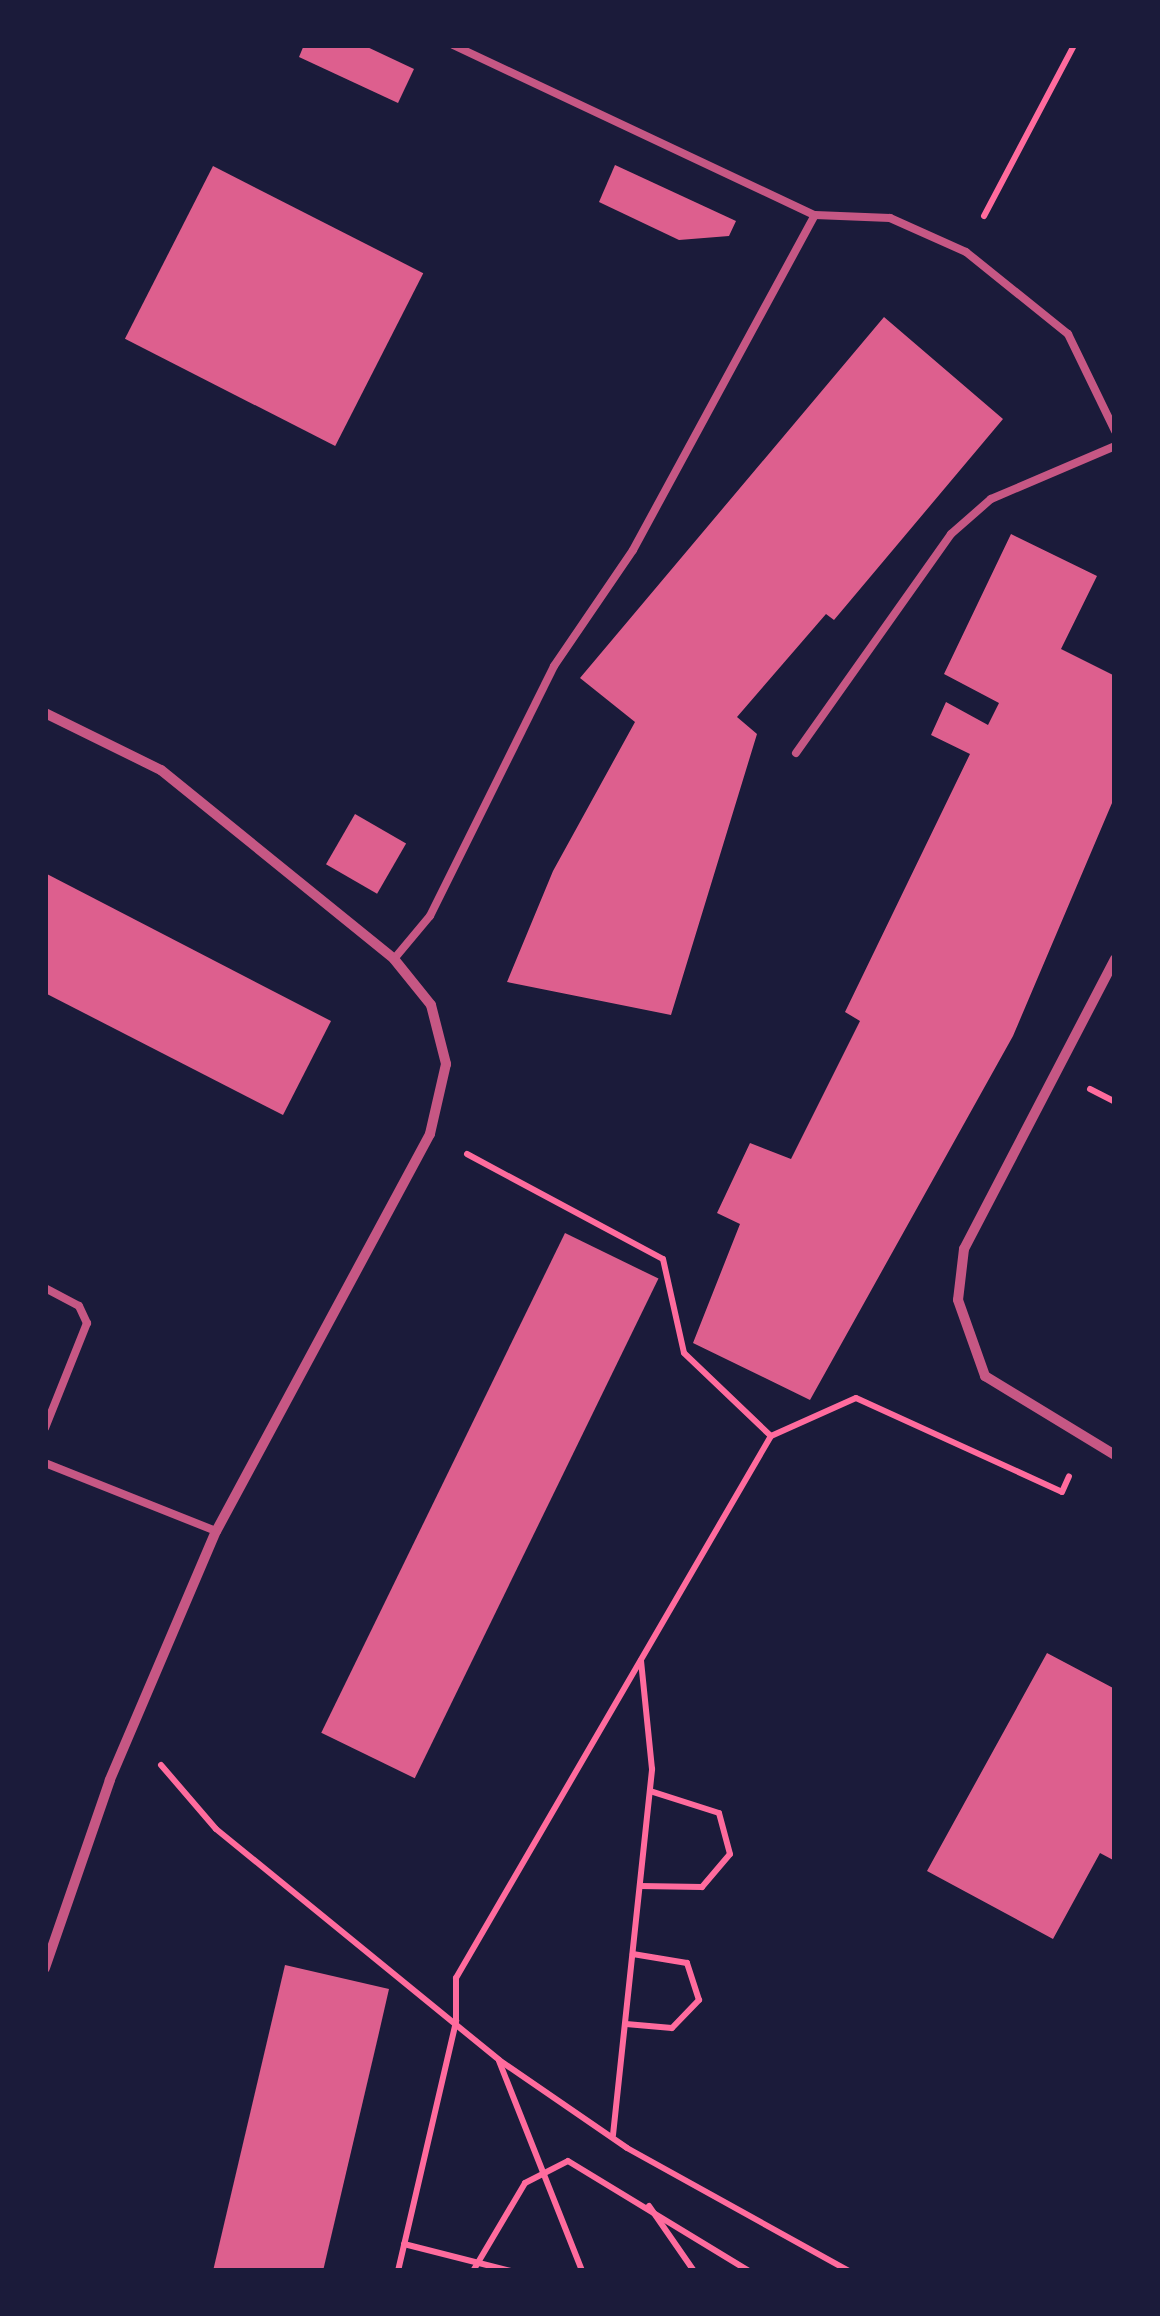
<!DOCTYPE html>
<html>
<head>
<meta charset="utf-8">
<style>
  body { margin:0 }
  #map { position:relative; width:1160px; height:2316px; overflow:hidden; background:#1b1b3a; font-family:"Public Sans",sans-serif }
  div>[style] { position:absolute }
  .building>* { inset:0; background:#dd5f8e; transform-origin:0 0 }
  .path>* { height:6px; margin:-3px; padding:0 3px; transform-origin:3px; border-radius:3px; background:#ff6b9d }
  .service>* { height:8px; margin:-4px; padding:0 4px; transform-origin:4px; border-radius:4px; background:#c65784 }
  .minor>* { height:10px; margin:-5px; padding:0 5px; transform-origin:5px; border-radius:5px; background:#c65784 }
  span { translate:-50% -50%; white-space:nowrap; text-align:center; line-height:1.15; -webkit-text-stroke:10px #1b1b3a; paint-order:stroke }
  .frame { position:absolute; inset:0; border:48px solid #1b1b3a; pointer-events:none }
</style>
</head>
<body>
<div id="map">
  <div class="building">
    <div style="clip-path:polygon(304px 45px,363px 45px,414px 69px,398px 103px,299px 57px)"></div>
    <div style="clip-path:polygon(615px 165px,736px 221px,729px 236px,679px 240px,599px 202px)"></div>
    <div style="left:213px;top:166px;width:236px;height:194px;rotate:27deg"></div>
    <div style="clip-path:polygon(884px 317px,1003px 419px,834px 620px,826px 614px,737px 717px,757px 734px,671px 1015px,507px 982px,553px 871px,635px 722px,580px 678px)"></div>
    <div style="clip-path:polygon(1011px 534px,1097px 576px,1061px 649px,1115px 676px,1115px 796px,1013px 1036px,810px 1400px,693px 1343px,740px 1224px,717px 1213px,750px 1143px,791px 1159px,860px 1021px,845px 1012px,970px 754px,931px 735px,946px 702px,988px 725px,999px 703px,944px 674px)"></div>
    <div style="left:355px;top:814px;width:59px;height:58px;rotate:30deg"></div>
    <div style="clip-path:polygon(45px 873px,331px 1021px,283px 1115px,45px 993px)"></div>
    <div style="left:565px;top:1233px;width:104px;height:556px;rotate:26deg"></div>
    <div style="clip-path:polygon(1047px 1653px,1115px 1689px,1115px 1861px,1100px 1853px,1053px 1939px,927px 1871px)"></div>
    <div style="clip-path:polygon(285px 1965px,389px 1989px,378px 2037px,323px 2271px,213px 2271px)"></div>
  </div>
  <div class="path">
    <div style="left:984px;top:216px;width:193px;rotate:-62.2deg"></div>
    <div style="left:1090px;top:1089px;width:28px;rotate:27deg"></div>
    <div style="left:467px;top:1154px;width:222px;rotate:28.2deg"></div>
    <div style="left:663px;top:1259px;width:96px;rotate:77.4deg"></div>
    <div style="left:684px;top:1353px;width:120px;rotate:43.7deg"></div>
    <div style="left:771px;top:1436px;width:93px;rotate:-24.1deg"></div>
    <div style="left:856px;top:1398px;width:226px;rotate:24.5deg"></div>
    <div style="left:1062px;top:1492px;width:17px;rotate:-66deg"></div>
    <div style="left:161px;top:1765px;width:84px;rotate:49.3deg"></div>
    <div style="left:216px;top:1829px;width:365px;rotate:39.2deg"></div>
    <div style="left:499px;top:2060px;width:155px;rotate:34.5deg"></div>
    <div style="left:627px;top:2148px;width:254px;rotate:29deg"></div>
    <div style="left:640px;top:1886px;width:62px;rotate:0.9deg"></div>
    <div style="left:702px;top:1887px;width:43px;rotate:-49.7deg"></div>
    <div style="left:730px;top:1854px;width:42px;rotate:-105deg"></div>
    <div style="left:719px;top:1813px;width:72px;rotate:-162.3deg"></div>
    <div style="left:626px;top:2024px;width:46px;rotate:5deg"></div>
    <div style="left:672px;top:2028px;width:39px;rotate:-46deg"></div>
    <div style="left:699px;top:2000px;width:39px;rotate:-108deg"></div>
    <div style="left:687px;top:1963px;width:55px;rotate:-170.5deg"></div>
    <div style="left:499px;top:2061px;width:226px;rotate:68.4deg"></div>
    <div style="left:613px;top:2135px;width:368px;rotate:-83.9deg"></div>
    <div style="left:652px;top:1769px;width:109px;rotate:-95.8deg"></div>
    <div style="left:649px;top:2206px;width:79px;rotate:55.3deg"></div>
    <div style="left:404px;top:2244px;width:110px;rotate:14.2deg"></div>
    <div style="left:398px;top:2271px;width:257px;rotate:-76.9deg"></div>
    <div style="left:456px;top:2021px;width:43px;rotate:-90deg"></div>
    <div style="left:456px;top:1978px;width:627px;rotate:-59.84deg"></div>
    <div style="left:473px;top:2271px;width:102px;rotate:-59.4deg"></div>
    <div style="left:525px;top:2183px;width:48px;rotate:-27.1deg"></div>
    <div style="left:568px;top:2161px;width:212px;rotate:31.3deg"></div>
  </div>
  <div class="service">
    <div style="left:453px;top:45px;width:400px;rotate:25.2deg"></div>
    <div style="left:815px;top:215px;width:75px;rotate:2.3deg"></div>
    <div style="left:890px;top:218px;width:83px;rotate:24.1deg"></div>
    <div style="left:966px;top:252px;width:131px;rotate:38.8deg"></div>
    <div style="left:1068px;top:334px;width:108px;rotate:64.1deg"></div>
    <div style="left:796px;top:753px;width:268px;rotate:-54.7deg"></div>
    <div style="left:951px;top:534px;width:53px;rotate:-41.2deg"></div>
    <div style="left:991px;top:499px;width:135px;rotate:-23.1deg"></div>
    <div style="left:394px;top:959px;width:56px;rotate:-50.1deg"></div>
    <div style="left:430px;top:916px;width:279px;rotate:-63.6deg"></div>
    <div style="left:554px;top:666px;width:140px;rotate:-55.7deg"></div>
    <div style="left:633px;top:550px;width:381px;rotate:-61.5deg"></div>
    <div style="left:45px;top:1288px;width:38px;rotate:28deg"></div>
    <div style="left:79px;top:1306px;width:19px;rotate:65deg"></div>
    <div style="left:87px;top:1323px;width:113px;rotate:111.8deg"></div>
    <div style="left:45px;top:1463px;width:184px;rotate:21.7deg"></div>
  </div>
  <div class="minor">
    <div style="left:45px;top:713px;width:129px;rotate:26.2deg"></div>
    <div style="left:161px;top:770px;width:300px;rotate:39deg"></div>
    <div style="left:394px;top:959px;width:59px;rotate:51.2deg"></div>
    <div style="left:431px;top:1005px;width:61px;rotate:75.7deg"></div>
    <div style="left:446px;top:1064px;width:72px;rotate:102.9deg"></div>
    <div style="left:430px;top:1134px;width:451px;rotate:118.3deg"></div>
    <div style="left:216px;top:1531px;width:271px;rotate:113.1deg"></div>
    <div style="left:110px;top:1780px;width:199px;rotate:109.1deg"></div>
    <div style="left:1115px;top:959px;width:327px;rotate:117.5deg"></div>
    <div style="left:964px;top:1249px;width:51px;rotate:96.7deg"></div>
    <div style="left:958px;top:1300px;width:81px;rotate:70.4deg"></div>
    <div style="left:985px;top:1376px;width:152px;rotate:31.3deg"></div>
  </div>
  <div class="frame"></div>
</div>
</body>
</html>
